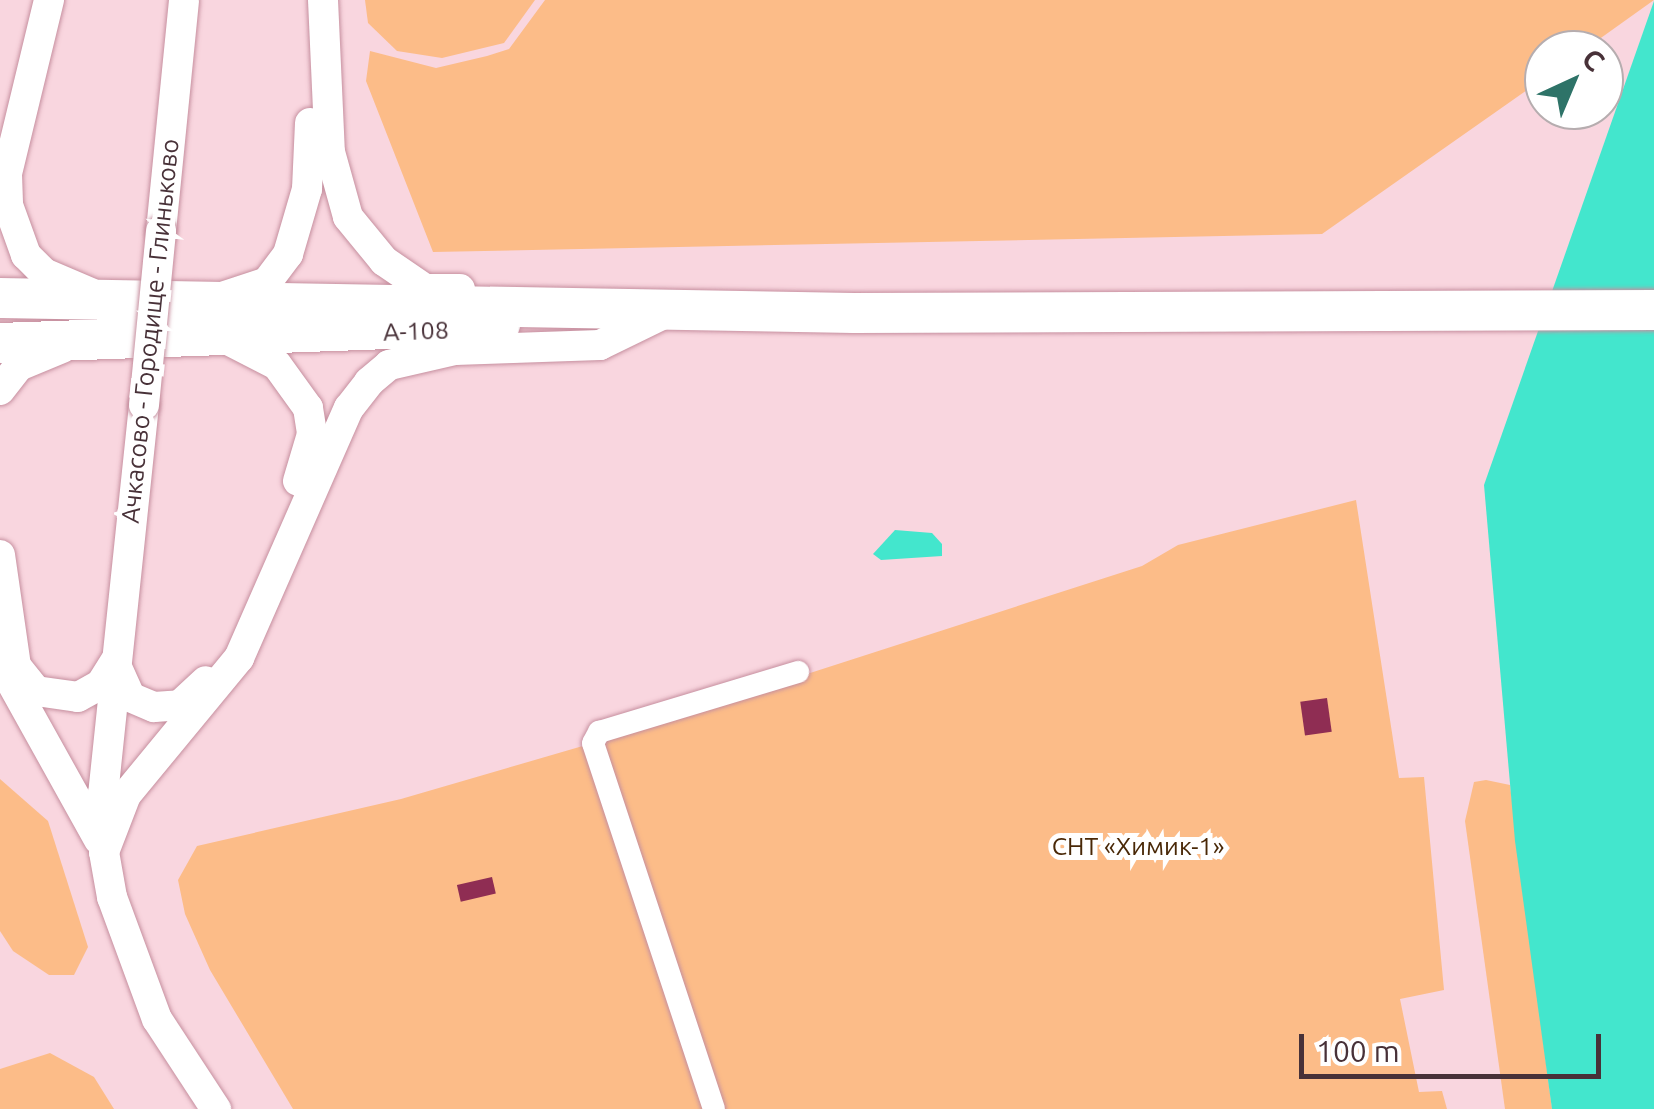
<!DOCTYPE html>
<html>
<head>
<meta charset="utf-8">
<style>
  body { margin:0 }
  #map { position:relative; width:1654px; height:1109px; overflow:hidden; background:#f9d6df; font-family:Ubuntu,sans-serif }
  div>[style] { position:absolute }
  .green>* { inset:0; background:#fcbc88 }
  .water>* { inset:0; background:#43e6cd }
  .building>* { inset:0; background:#8f2d53; transform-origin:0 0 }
  .roads { filter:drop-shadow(0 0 2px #c68f9f) drop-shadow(0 0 2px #c68f9f) }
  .minor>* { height:22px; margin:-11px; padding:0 11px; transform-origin:11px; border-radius:11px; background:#fff }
  .tertiary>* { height:30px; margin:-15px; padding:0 15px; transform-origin:15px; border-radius:15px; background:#fff }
  .trunk>* { height:40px; margin:-20px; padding:0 20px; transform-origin:20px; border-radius:20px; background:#fff }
  .bridges { filter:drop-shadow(0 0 2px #c68f9f) drop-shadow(0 0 2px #c68f9f) }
  .tertiary-bridge>* { height:30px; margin:-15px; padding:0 15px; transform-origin:15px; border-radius:15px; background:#fff }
  span { translate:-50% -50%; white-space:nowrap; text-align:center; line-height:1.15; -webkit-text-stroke:10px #fff; paint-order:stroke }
  .street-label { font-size:25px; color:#483138 }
  .park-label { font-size:25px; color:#492807 }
  .north { position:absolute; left:1524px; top:30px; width:100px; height:100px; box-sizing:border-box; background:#fff; border:2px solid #b6adaf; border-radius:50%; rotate:44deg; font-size:28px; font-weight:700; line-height:40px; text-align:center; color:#483138 }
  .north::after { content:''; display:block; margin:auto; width:35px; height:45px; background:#2e7368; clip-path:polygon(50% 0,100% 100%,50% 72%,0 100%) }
  .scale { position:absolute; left:1299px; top:1034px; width:302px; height:45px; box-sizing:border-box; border:5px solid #483138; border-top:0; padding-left:12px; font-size:30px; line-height:35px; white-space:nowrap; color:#483138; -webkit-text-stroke:8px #fff; paint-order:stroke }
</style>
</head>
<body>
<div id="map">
  <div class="green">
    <div style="clip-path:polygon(365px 0,535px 0,504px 43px,442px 58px,397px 51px,368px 23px)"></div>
    <div style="clip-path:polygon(545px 0,1654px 0,1584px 50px,1544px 50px,1544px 78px,1322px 234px,433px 252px,366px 81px,370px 51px,436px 68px,487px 56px,509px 49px)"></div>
    <div style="clip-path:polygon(1356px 500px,1399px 778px,1424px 777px,1444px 990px,1400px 999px,1419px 1092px,1442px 1091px,1447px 1109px,293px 1109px,210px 970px,185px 914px,178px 880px,197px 846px,401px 799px,593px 743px,1142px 566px,1178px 545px)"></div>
    <div style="clip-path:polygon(0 779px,48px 821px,88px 947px,74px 975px,49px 975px,13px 951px,0 931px)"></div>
    <div style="clip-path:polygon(1486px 780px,1510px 785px,1552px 1109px,1505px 1109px,1465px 821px,1474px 782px)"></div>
    <div style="clip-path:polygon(50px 1053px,94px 1077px,114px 1109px,0 1109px,0 1069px)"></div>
  </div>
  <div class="water">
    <div style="clip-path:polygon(1654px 1px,1654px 1109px,1552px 1109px,1515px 841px,1484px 485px)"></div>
    <div style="clip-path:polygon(895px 530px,932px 533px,942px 544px,942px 556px,881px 560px,873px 554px)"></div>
  </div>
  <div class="building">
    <div style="left:1327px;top:698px;width:34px;height:27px;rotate:82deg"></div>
    <div style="left:492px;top:877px;width:17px;height:36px;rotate:77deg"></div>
  </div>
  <div class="roads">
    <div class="minor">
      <div style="left:714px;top:1109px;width:385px;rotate:-108.3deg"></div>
      <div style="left:593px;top:743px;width:13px;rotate:-61deg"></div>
      <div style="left:599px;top:732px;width:208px;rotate:-16.8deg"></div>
    </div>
    <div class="tertiary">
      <div style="left:49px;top:0;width:179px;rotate:103.6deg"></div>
      <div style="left:7px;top:174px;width:31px;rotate:88deg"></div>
      <div style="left:8px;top:205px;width:53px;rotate:70.2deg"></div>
      <div style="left:26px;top:255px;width:25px;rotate:45deg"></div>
      <div style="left:44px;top:273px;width:51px;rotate:23.1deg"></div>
      <div style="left:323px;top:0;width:152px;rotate:87.4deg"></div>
      <div style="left:330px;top:152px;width:67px;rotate:74.5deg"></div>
      <div style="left:348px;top:217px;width:57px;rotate:50.7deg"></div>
      <div style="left:384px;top:261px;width:50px;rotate:34.3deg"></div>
      <div style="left:425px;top:289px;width:35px"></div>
      <div style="left:161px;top:231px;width:232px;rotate:-84.3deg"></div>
      <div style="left:225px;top:296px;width:44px;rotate:-18.4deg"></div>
      <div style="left:267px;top:282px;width:35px;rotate:-53deg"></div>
      <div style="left:288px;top:254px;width:68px;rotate:-73.7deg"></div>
      <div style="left:307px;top:189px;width:66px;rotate:-87.4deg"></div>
      <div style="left:224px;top:338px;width:59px;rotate:27deg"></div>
      <div style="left:277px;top:365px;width:53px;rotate:54.2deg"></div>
      <div style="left:308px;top:408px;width:26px;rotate:81deg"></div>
      <div style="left:312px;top:434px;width:49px;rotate:106.6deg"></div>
      <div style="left:0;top:390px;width:31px;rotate:-52deg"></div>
      <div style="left:19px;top:366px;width:47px;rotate:-22.7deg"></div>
      <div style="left:144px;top:405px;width:390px;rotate:96deg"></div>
      <div style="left:103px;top:793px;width:59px;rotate:89deg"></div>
      <div style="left:104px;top:852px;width:46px;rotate:79.9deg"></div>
      <div style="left:112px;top:897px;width:130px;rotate:69.8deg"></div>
      <div style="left:157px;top:1019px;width:108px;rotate:56.8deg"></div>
      <div style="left:0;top:555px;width:112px;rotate:81.8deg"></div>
      <div style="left:16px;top:666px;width:32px;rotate:51deg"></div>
      <div style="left:36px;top:691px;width:42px;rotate:8.1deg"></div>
      <div style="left:78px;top:697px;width:26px;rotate:-29deg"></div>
      <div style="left:101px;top:684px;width:26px;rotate:-58deg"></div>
      <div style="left:116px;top:665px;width:35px;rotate:66deg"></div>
      <div style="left:130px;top:697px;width:26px;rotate:23deg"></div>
      <div style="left:154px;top:707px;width:26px;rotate:-4deg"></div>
      <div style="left:180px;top:705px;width:35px;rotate:-43deg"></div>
      <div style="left:5px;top:671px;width:193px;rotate:60.9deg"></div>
      <div style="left:104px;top:852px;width:61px;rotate:-68.9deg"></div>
      <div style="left:126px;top:795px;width:178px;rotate:-50.5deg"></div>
      <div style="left:239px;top:658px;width:273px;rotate:-66.3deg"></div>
      <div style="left:349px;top:408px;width:33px;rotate:-52deg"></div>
      <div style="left:369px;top:382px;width:26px;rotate:-40deg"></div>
      <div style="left:389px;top:365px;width:68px;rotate:-12.8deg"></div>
      <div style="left:455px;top:350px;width:145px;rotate:-2deg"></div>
      <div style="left:600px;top:345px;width:73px;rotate:-25.9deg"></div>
    </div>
    <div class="trunk">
      <div style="left:0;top:298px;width:854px;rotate:1.01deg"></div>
      <div style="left:854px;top:313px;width:800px;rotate:-0.21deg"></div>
      <div style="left:0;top:343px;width:500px;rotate:-2.06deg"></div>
    </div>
  </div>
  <div class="bridges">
    <div class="tertiary-bridge">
      <div style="left:144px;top:405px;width:175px;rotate:-84.4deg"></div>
    </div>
  </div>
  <div class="street-label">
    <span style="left:150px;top:331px;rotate:-84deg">Ачкасово - Городище - Глиньково</span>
    <span style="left:416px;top:331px;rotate:-2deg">А-108</span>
  </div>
  <div class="park-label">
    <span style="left:1138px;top:846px">СНТ «Химик-1»</span>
  </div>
  <div class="north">С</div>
  <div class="scale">100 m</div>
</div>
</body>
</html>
